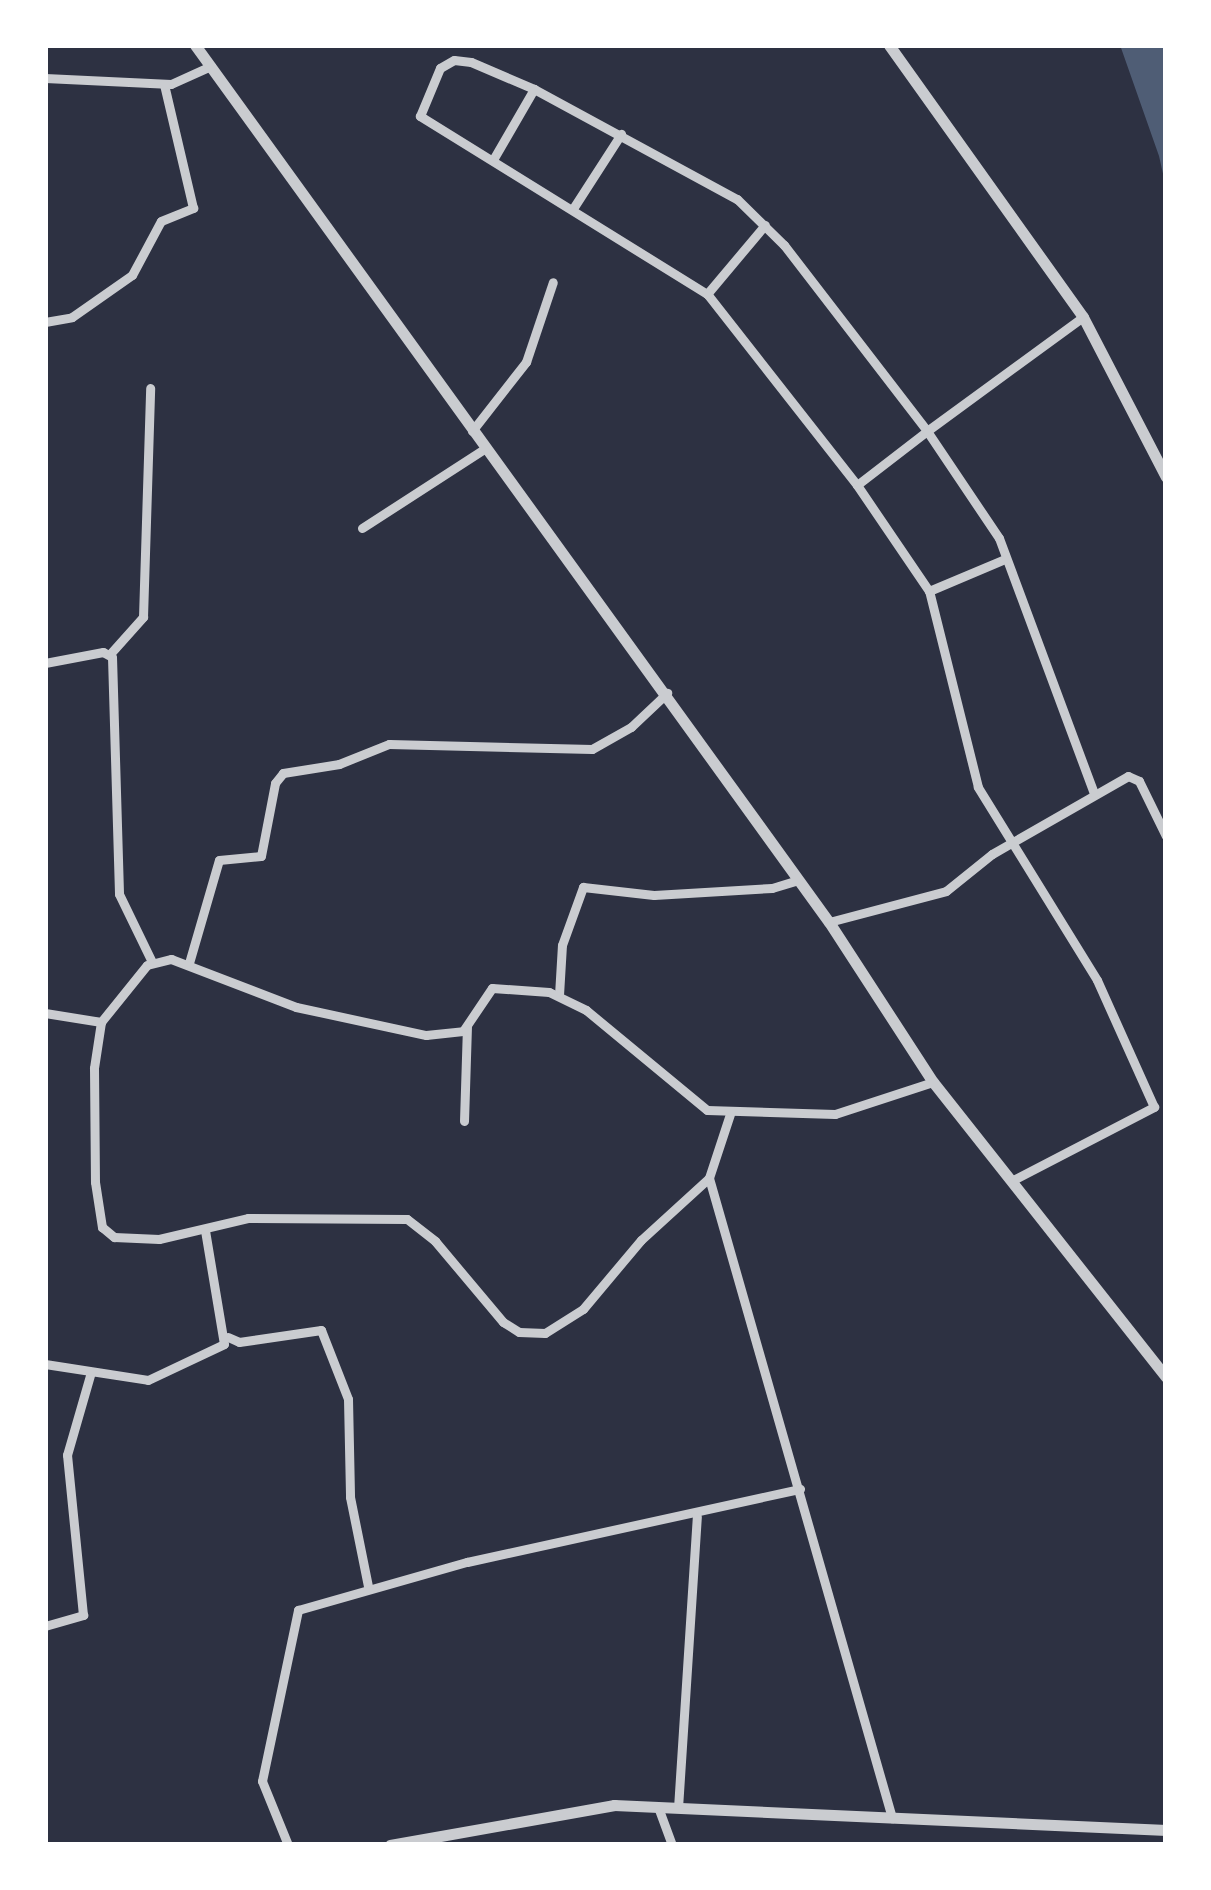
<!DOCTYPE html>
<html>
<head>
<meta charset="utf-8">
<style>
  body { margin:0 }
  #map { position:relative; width:1211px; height:1890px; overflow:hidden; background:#2d3142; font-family:"Archivo Narrow",sans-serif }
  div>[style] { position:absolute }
  .water>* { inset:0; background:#4f5d75 }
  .minor>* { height:9px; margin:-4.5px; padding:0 4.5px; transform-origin:4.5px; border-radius:4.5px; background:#caccd0 }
  .tertiary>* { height:11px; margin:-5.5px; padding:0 5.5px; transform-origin:5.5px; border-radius:5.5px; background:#caccd0 }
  span { translate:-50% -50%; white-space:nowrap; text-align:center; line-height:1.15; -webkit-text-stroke:8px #fff; paint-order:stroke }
  .frame { position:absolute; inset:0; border:48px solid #fff; pointer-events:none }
</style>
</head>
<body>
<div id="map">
  <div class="water">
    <div style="clip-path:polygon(1120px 45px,1166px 45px,1166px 187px,1159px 156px)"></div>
  </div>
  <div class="minor">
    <div style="left:45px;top:78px;width:126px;rotate:2.7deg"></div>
    <div style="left:171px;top:84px;width:44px;rotate:-24.2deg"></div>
    <div style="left:494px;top:158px;width:80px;rotate:-59.9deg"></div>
    <div style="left:574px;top:207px;width:87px;rotate:-57.2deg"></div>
    <div style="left:707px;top:294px;width:90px;rotate:-50deg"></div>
    <div style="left:45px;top:322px;width:27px;rotate:-10deg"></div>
    <div style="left:72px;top:317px;width:73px;rotate:-35deg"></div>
    <div style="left:132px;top:275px;width:61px;rotate:-61.8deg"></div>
    <div style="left:161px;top:221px;width:35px;rotate:-22deg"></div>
    <div style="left:193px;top:208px;width:127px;rotate:-103.2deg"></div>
    <div style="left:472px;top:431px;width:88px;rotate:-52deg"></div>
    <div style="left:526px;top:362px;width:84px;rotate:-71.4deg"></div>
    <div style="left:857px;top:485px;width:243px;rotate:-128.1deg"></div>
    <div style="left:707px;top:294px;width:338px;rotate:-148.2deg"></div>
    <div style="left:420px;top:116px;width:52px;rotate:-67.4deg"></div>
    <div style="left:440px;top:68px;width:16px;rotate:-30deg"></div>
    <div style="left:454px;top:60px;width:17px;rotate:7deg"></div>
    <div style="left:471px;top:62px;width:69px;rotate:23.2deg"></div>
    <div style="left:534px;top:89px;width:231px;rotate:28.5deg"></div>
    <div style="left:737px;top:199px;width:66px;rotate:44.4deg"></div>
    <div style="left:784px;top:245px;width:235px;rotate:52.4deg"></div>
    <div style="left:927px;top:431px;width:193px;rotate:-36.2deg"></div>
    <div style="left:362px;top:528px;width:145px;rotate:-32.9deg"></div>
    <div style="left:929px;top:591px;width:82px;rotate:-22.8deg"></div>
    <div style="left:110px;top:654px;width:50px;rotate:-48.3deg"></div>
    <div style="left:143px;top:617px;width:229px;rotate:-88.2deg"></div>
    <div style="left:45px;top:663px;width:59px;rotate:-10.7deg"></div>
    <div style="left:103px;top:652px;width:10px;rotate:29deg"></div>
    <div style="left:112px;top:657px;width:237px;rotate:88.3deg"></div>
    <div style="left:119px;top:894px;width:76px;rotate:64.1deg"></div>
    <div style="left:829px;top:922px;width:121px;rotate:-14.8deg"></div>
    <div style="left:946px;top:891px;width:59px;rotate:-38.8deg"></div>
    <div style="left:992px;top:854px;width:157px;rotate:-29.8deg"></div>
    <div style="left:1128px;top:776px;width:12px;rotate:24deg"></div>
    <div style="left:1139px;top:781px;width:61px;rotate:63.9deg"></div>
    <div style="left:189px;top:963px;width:107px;rotate:-73.8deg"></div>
    <div style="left:219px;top:860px;width:42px;rotate:-5.4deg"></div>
    <div style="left:261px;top:856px;width:74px;rotate:-79.1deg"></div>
    <div style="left:275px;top:783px;width:13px;rotate:-51deg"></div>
    <div style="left:283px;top:773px;width:57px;rotate:-9.1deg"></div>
    <div style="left:339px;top:764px;width:54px;rotate:-21.8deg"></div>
    <div style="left:389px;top:744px;width:203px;rotate:1.4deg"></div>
    <div style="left:592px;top:749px;width:45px;rotate:-29.4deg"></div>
    <div style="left:631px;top:727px;width:50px;rotate:-43.4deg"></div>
    <div style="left:559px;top:995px;width:50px;rotate:-86.6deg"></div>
    <div style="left:562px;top:945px;width:62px;rotate:-70.1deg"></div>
    <div style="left:583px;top:887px;width:71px;rotate:6.4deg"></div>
    <div style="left:654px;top:895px;width:118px;rotate:-3.4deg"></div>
    <div style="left:772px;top:888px;width:27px;rotate:-17deg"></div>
    <div style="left:45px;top:1013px;width:57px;rotate:9.1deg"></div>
    <div style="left:101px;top:1022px;width:73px;rotate:-51.1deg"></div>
    <div style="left:147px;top:965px;width:25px;rotate:-14deg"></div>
    <div style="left:171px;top:959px;width:134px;rotate:21deg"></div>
    <div style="left:296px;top:1007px;width:133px;rotate:12.2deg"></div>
    <div style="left:426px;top:1035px;width:37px;rotate:-6deg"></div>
    <div style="left:463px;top:1031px;width:52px;rotate:-56deg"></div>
    <div style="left:492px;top:988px;width:57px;rotate:4deg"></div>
    <div style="left:549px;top:992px;width:41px;rotate:25.9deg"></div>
    <div style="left:586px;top:1010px;width:157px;rotate:39.6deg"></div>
    <div style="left:707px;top:1110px;width:128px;rotate:1.8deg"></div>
    <div style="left:835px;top:1114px;width:103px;rotate:-18.1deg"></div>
    <div style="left:101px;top:1022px;width:47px;rotate:98.7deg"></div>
    <div style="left:94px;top:1068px;width:114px;rotate:89.5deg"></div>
    <div style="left:95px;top:1182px;width:46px;rotate:81.2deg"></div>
    <div style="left:102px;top:1227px;width:16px;rotate:40deg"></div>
    <div style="left:114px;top:1237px;width:45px;rotate:2.5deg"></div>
    <div style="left:159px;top:1239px;width:91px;rotate:-13.3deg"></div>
    <div style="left:248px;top:1218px;width:159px;rotate:0.4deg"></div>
    <div style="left:407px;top:1219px;width:36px;rotate:38deg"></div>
    <div style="left:435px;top:1241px;width:106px;rotate:50deg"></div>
    <div style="left:503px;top:1322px;width:19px;rotate:32deg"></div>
    <div style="left:519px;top:1332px;width:26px;rotate:2deg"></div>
    <div style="left:545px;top:1333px;width:45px;rotate:-32.3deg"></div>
    <div style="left:583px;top:1309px;width:90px;rotate:-50deg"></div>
    <div style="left:641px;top:1240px;width:92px;rotate:-42.4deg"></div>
    <div style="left:731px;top:1111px;width:71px;rotate:108.2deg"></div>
    <div style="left:709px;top:1178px;width:666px;rotate:74.04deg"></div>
    <div style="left:464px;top:1121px;width:94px;rotate:-88.2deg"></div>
    <div style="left:1015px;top:1179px;width:157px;rotate:-27.4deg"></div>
    <div style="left:1154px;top:1107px;width:139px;rotate:-114.2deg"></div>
    <div style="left:1097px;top:980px;width:227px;rotate:-121.7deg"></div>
    <div style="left:978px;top:787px;width:202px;rotate:-104deg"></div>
    <div style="left:929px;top:591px;width:128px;rotate:-124.2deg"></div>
    <div style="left:857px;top:485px;width:88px;rotate:-37.6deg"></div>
    <div style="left:927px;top:431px;width:129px;rotate:56.1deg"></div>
    <div style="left:999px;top:538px;width:272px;rotate:69.6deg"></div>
    <div style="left:228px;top:1337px;width:12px;rotate:24deg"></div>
    <div style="left:239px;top:1342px;width:83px;rotate:-8.3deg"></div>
    <div style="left:321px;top:1330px;width:74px;rotate:68.6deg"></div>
    <div style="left:348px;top:1399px;width:98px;rotate:88.8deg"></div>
    <div style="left:350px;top:1497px;width:91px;rotate:78.6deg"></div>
    <div style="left:45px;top:1364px;width:104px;rotate:8.8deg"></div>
    <div style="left:148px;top:1380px;width:84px;rotate:-25.3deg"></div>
    <div style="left:224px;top:1344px;width:115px;rotate:-99.5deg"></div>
    <div style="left:45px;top:1626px;width:40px;rotate:-16deg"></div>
    <div style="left:83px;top:1615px;width:161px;rotate:-95.7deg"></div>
    <div style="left:67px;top:1455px;width:86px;rotate:-73.9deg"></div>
    <div style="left:658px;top:1807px;width:40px;rotate:69.8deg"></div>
    <div style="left:678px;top:1808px;width:292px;rotate:-86.3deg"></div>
    <div style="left:288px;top:1845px;width:69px;rotate:-112.1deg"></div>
    <div style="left:262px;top:1781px;width:175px;rotate:-78.1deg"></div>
    <div style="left:298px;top:1610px;width:176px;rotate:-15.9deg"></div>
    <div style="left:467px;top:1562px;width:341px;rotate:-12.4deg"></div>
  </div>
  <div class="tertiary">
    <div style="left:195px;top:45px;width:1082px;rotate:54.14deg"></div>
    <div style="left:829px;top:922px;width:191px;rotate:57deg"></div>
    <div style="left:933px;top:1082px;width:376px;rotate:51.7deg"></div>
    <div style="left:889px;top:45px;width:334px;rotate:54.5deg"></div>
    <div style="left:1083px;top:317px;width:180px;rotate:62.6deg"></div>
    <div style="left:390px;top:1845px;width:228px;rotate:-10.1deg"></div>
    <div style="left:614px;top:1805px;width:553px;rotate:2.59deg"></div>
  </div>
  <div class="frame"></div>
</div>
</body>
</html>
